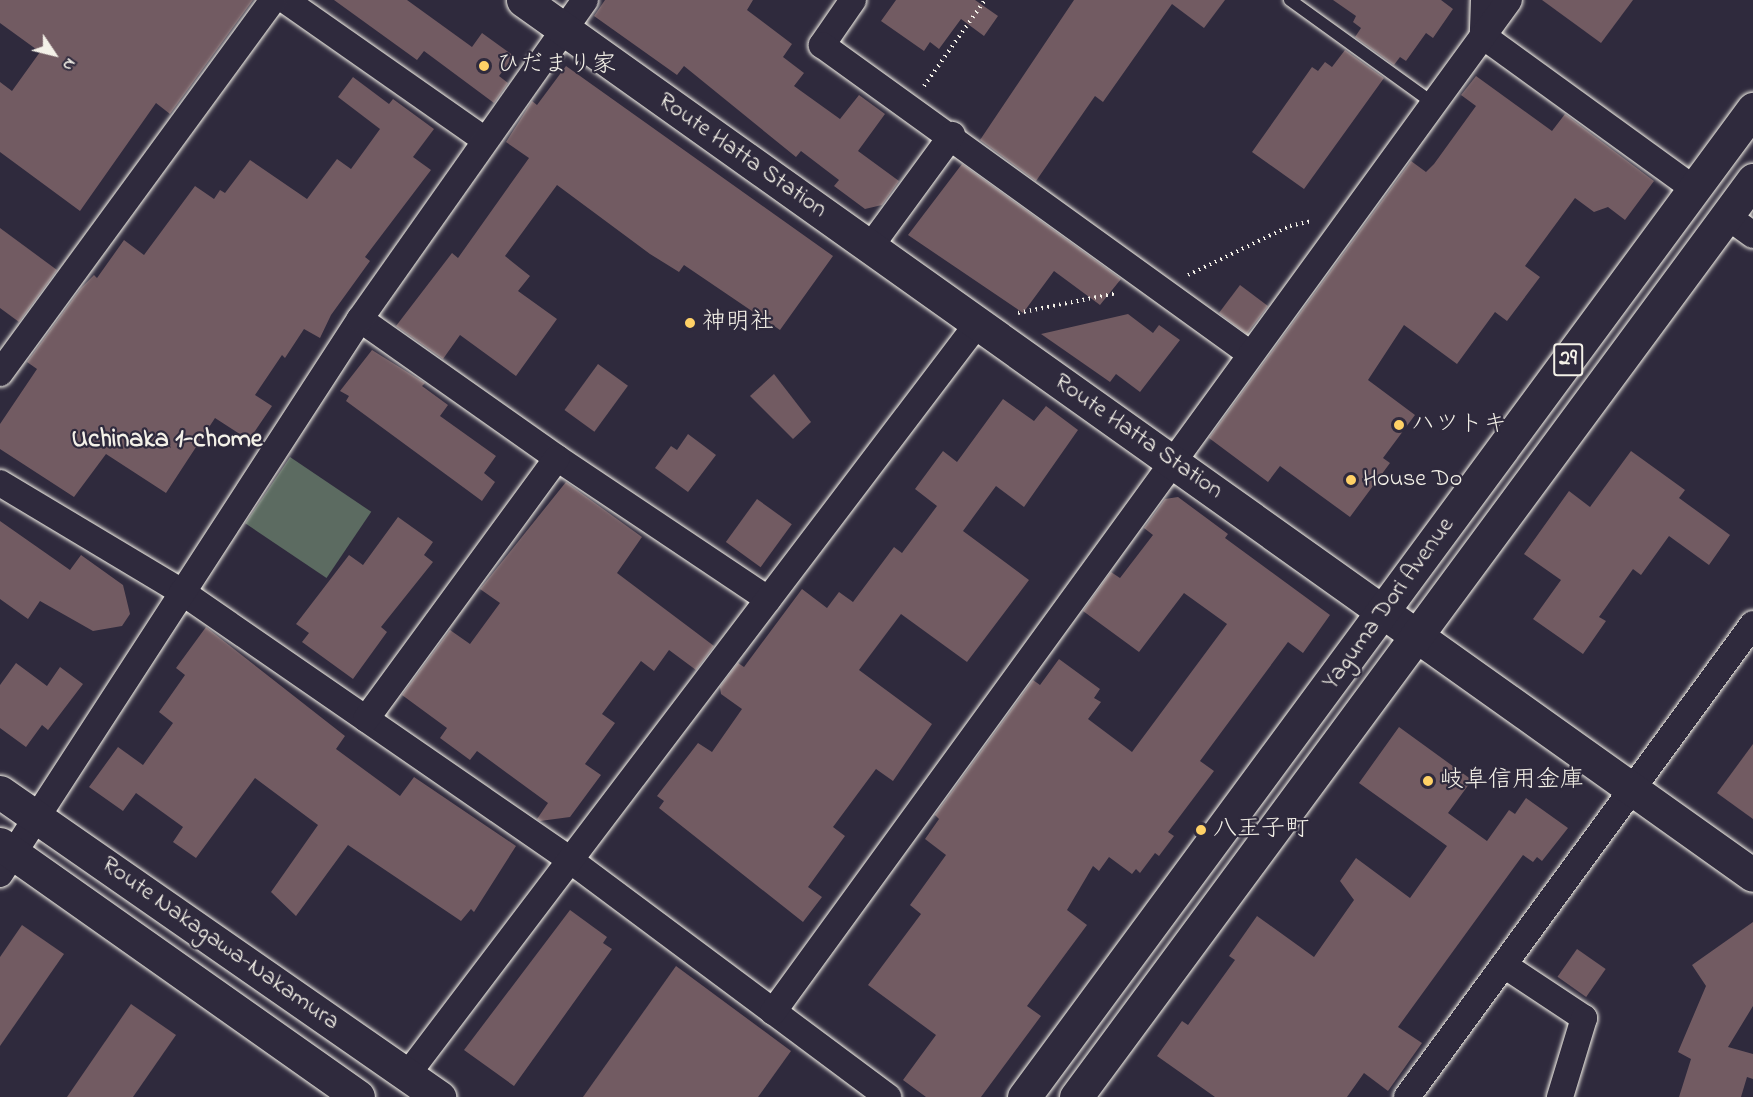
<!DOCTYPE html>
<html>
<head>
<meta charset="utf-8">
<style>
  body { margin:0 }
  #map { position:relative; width:1753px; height:1097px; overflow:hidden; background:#2f2a3d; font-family:"Indie Flower","Klee One",sans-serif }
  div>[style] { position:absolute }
  .green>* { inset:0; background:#5c6b61; transform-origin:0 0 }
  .building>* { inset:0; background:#725b62; transform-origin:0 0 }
  .path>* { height:4px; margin-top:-2px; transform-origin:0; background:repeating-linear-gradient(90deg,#f4f1e8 0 1.5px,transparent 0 6px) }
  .roads { filter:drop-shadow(0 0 2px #f4f1e8) drop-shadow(0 0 2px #f4f1e8) }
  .service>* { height:12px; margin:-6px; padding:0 6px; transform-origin:6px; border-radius:6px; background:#2f2a3d }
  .minor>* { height:26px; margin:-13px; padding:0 13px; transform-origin:13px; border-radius:13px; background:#2f2a3d }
  .secondary>* { height:33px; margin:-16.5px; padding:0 16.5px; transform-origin:16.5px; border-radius:16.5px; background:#2f2a3d }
  .primary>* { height:33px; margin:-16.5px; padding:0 16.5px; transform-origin:16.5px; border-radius:16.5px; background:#2f2a3d }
  .dots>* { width:16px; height:16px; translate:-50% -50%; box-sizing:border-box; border:3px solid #2f2a3d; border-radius:50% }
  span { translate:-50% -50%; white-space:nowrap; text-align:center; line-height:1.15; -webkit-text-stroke:4.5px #2f2a3d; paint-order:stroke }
  .shield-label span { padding:2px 4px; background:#2f2a3d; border:2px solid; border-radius:4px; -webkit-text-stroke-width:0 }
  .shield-label { font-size:22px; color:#f4f1e8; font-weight:700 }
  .poi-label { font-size:24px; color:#f4f1e8 }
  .left { translate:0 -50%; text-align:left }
  .street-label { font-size:24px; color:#f4f1e8 }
  .neighbourhood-label { font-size:26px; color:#f4f1e8; font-weight:700 }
  .north { position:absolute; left:24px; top:24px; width:60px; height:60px; -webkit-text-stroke:4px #2f2a3d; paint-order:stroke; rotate:125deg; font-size:16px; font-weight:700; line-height:24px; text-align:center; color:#f4f1e8 }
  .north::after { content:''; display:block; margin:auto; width:21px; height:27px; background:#f4f1e8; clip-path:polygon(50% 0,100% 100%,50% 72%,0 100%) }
</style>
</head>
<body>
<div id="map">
  <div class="green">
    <div style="left:290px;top:457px;width:98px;height:80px;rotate:34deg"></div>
  </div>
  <div class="building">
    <div style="clip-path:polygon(0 0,253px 0,170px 114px,156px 103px,80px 211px,0 152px,0 82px,12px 91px,40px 52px,0 23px)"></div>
    <div style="clip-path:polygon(334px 0,407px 0,472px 47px,482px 33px,514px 56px,499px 76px,508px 83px,494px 103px,424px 51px,417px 60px)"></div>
    <div style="clip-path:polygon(605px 0,753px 0,747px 10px,792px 44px,783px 57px,804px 73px,794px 86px,840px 119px,859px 95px,885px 114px,858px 151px,899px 181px,882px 205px,865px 209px,834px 186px,839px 180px,801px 151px,796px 157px,684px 66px,677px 75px,594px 16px)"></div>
    <div style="clip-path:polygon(896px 0,975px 0,998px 16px,984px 36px,961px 19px,939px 49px,930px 42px,924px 51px,881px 21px)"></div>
    <div style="clip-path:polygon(1074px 0,1225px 0,1204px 28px,1172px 4px,1103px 102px,1095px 96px,1036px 181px,980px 140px)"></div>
    <div style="clip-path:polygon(1333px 0,1441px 0,1453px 9px,1433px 38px,1426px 33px,1406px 61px,1400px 57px,1394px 65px,1355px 37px,1361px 28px,1353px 22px,1356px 16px)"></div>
    <div style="clip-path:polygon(1542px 0,1633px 0,1601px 43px)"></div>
    <div style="clip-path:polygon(1345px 50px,1384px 78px,1304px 189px,1252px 152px,1312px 67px,1318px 71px,1325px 62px,1332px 67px)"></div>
    <div style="clip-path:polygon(566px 66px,833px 256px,780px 330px,684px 265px,679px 272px,650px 254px,557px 185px,505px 256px,530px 276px,518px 291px,557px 319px,516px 376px,460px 335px,443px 359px,396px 326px,452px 253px,458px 258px,529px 158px,506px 142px,532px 101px,537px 105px)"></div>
    <div style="clip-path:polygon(1476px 76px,1552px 131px,1565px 114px,1654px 181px,1625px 220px,1608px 207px,1594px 212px,1575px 198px,1525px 266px,1540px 277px,1507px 321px,1495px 312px,1457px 364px,1404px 325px,1368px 380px,1415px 415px,1383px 458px,1390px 463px,1350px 517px,1280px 466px,1268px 482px,1209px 438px,1411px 161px,1426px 172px,1434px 164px,1476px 106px,1461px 95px)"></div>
    <div style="clip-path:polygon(353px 77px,389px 104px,393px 99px,434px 129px,413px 157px,431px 170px,365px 257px,370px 261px,331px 315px,320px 338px,304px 329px,285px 358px,282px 355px,255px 395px,272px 406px,249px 440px,215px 418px,166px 493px,106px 454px,74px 497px,0 449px,0 424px,37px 369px,27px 362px,81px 288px,94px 275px,97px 278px,124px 240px,144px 255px,195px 186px,214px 199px,220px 190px,225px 193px,250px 160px,307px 199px,337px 159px,351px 169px,380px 129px,338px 97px)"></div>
    <div style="clip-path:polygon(962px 164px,1121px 279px,1100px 305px,1054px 271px,1023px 313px,908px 235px)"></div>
    <div style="clip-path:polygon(0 228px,57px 270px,19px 322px,0 308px)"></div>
    <div style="left:1240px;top:285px;width:35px;height:35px;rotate:37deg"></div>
    <div style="clip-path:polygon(1128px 314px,1153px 333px,1159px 325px,1180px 340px,1140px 392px,1116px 374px,1110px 382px,1041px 334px)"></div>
    <div style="clip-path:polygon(372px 350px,425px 383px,422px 386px,448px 405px,440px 416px,496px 456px,484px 473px,495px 482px,482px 501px,346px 401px,349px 396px,340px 391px)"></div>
    <div style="left:598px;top:364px;width:37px;height:57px;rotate:36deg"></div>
    <div style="clip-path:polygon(774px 374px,811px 422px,793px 439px,750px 396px)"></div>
    <div style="clip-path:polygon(1003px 399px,1034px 421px,1046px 406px,1078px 430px,1024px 507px,996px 486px,963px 531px,1029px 580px,967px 662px,901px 614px,859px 670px,932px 724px,893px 781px,876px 769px,833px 827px,845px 836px,808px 887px,822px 897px,803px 922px,659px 808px,664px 801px,657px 796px,698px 743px,712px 752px,742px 709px,721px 694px,720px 687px,738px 663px,744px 667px,802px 589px,827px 608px,839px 592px,853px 602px,894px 547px,902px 553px,937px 506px,915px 489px,943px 451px,957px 462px)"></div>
    <div style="clip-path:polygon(688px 434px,716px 455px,688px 492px,655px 468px,671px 446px,677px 450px)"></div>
    <div style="clip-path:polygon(1631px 451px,1685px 490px,1679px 498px,1730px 535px,1709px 565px,1669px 536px,1641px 575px,1633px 569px,1599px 617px,1606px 621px,1583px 654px,1533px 619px,1561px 580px,1524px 554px,1569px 491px,1590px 507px)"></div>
    <div style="clip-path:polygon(566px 482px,642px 537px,617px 573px,714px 646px,696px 670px,669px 650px,654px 671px,641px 661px,602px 714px,615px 723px,585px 764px,601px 775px,570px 817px,540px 821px,537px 819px,548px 803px,477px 751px,470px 760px,440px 738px,447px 728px,402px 695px,450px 630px,470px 644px,500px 603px,480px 589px)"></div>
    <div style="clip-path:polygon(1178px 497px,1228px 534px,1225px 538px,1330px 615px,1303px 653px,1288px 642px,1200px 761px,1214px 771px,1168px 832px,1174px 836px,1159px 856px,1155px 853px,1140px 873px,1136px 869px,1132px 874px,1109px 857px,1099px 871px,1093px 866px,1067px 910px,1087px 925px,1027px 1006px,1041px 1016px,981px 1097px,926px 1097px,903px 1080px,936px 1035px,868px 985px,921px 914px,910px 905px,946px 855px,925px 839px,939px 819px,935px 815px,1033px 680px,1040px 685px,1059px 659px,1100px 689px,1094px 698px,1101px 702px,1088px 719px,1132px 752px,1227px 624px,1184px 593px,1139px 652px,1083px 611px,1111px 572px,1120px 578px,1153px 535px,1144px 528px,1165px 499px)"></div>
    <div style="left:757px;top:499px;width:43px;height:53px;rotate:36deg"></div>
    <div style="clip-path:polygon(398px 517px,433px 542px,424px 555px,433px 562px,381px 627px,387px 632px,353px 679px,302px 642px,309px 633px,296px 624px,349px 555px,363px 565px)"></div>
    <div style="clip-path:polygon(0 521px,70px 570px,81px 555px,123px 585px,130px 614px,122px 626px,93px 631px,40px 601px,28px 619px,0 599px)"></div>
    <div style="clip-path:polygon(206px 627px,345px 736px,336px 749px,400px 796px,414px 777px,516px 846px,474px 912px,471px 909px,461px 921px,348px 845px,296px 916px,271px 892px,318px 825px,255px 778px,196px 858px,173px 842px,183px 827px,136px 793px,123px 811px,89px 787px,118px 747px,143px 765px,173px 723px,159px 712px,185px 675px,176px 668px)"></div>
    <div style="clip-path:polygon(16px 663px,47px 686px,60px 667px,83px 684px,48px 730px,42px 725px,26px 747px,0 728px,0 685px)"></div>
    <div style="clip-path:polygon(1399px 727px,1472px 780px,1448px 813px,1487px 841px,1509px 810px,1515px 814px,1526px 798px,1568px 828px,1542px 861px,1537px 857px,1533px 862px,1523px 855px,1398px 1027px,1422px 1043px,1388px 1091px,1364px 1073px,1347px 1097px,1215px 1097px,1157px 1056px,1182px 1021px,1188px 1025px,1235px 960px,1229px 956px,1257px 916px,1314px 957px,1354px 900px,1340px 881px,1356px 858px,1410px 898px,1447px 846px,1359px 783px)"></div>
    <div style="clip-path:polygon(1753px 744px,1753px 819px,1717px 793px)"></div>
    <div style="clip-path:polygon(570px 910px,607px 937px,603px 943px,612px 949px,514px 1086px,464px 1050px)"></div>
    <div style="clip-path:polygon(1753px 922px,1753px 1006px,1728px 1047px,1753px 1054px,1753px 1079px,1747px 1077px,1741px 1097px,1679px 1097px,1691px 1059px,1678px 1052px,1706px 986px,1692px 965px)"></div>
    <div style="clip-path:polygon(22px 925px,64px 954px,0 1046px,0 957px)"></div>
    <div style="left:1577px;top:949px;width:35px;height:34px;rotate:35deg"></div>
    <div style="clip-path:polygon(676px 966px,791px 1051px,758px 1097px,583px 1097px)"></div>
    <div style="clip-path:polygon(131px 1004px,176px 1035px,133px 1097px,67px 1097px)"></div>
  </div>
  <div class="path">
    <div style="left:924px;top:86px;width:105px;rotate:-54.7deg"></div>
    <div style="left:1188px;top:275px;width:113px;rotate:-25.7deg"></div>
    <div style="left:1290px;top:226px;width:23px;rotate:-13deg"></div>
    <div style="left:1018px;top:313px;width:101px;rotate:-11.4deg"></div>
  </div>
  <div class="roads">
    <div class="service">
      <div style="left:1290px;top:0;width:176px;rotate:35.8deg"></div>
    </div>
    <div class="minor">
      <div style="left:285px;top:0;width:244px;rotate:35deg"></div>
      <div style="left:853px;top:0;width:55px;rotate:124.6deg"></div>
      <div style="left:822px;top:45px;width:526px;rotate:35.8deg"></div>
      <div style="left:1484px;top:0;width:36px;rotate:92deg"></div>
      <div style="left:1483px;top:36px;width:261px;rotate:35.9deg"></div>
      <div style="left:1727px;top:216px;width:32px;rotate:36deg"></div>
      <div style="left:870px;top:247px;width:139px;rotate:-53.8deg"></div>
      <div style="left:360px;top:319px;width:241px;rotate:35.2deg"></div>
      <div style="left:557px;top:458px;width:254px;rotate:33.8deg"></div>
      <div style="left:0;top:373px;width:462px;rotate:-53.8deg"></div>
      <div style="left:0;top:483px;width:212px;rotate:30.9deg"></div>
      <div style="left:182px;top:592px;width:472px;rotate:34.6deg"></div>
      <div style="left:570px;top:860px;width:397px;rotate:36.7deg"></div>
      <div style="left:366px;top:719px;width:323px;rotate:-53.8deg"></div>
      <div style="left:0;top:874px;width:662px;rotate:-57.03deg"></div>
      <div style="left:360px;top:319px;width:390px;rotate:-54.8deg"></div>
      <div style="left:1504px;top:965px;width:96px;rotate:33.5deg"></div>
      <div style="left:1584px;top:1018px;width:83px;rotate:106.9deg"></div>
      <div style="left:773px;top:1012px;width:1251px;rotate:-53.97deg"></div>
      <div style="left:407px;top:1075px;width:944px;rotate:-52.79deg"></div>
      <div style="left:1407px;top:1097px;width:586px;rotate:-53.81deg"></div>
    </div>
    <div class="secondary">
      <div style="left:523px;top:0;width:1509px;rotate:35.43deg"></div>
      <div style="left:0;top:792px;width:535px;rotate:34.79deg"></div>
      <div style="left:0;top:844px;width:438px;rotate:35.2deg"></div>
    </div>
    <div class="primary">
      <div style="left:1024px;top:1097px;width:1228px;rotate:-53.58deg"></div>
      <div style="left:1076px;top:1097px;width:1140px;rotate:-53.56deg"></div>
    </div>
  </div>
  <div class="dots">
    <div style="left:484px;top:66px;background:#ffd166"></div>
    <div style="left:690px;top:323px;background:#ffd166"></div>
    <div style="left:1399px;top:425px;background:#ffd166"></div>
    <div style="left:1351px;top:480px;background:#ffd166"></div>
    <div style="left:1428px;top:781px;background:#ffd166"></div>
    <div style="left:1201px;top:830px;background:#ffd166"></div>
  </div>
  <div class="shield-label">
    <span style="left:1568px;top:360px">29</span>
  </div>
  <div class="poi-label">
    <span class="left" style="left:496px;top:66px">ひだまり家</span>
    <span class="left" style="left:702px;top:323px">神明社</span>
    <span class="left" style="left:1411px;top:425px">ハツトキ</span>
    <span class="left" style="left:1363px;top:480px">House Do</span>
    <span class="left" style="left:1440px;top:781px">岐阜信用金庫</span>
    <span class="left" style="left:1213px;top:830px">八王子町</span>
  </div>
  <div class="street-label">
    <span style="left:742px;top:156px;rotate:35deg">Route Hatta Station</span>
    <span style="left:1138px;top:437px;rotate:35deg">Route Hatta Station</span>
    <span style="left:1389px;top:604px;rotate:-54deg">Yaguma Dori Avenue</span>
    <span style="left:220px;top:944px;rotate:35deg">Route Nakagawa-Nakamura</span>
  </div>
  <div class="neighbourhood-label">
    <span style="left:167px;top:441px">Uchinaka 1-chome</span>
  </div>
  <div class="north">N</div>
</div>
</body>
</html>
